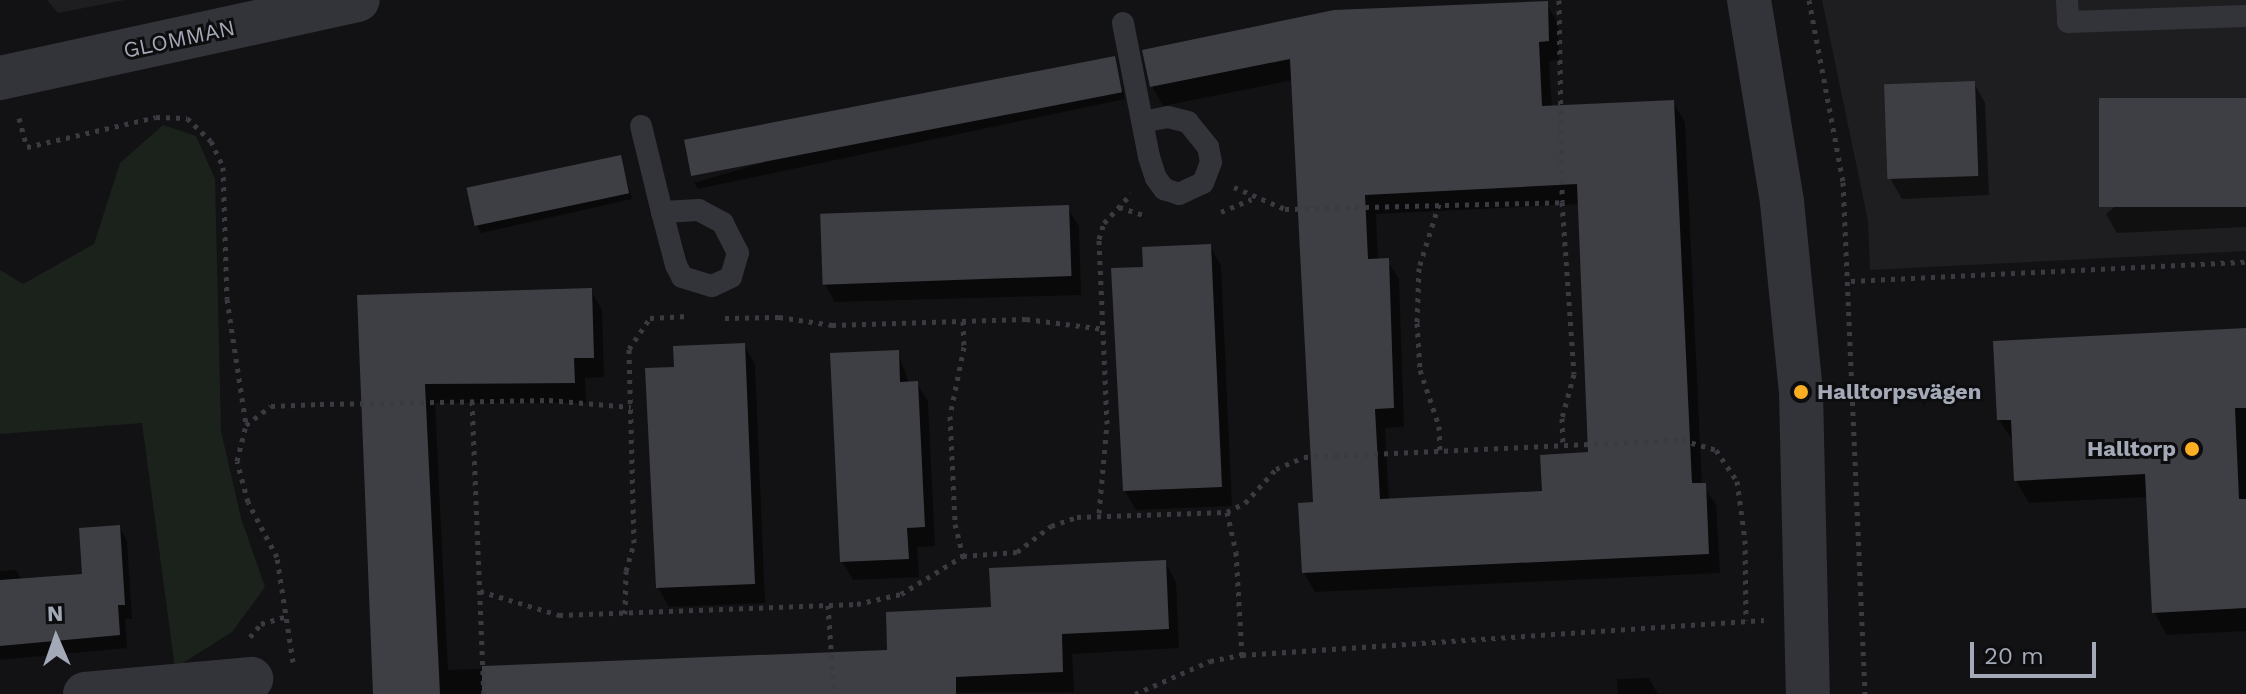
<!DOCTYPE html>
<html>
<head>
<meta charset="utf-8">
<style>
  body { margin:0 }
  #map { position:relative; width:2246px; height:694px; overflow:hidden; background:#121214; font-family:"Work Sans",sans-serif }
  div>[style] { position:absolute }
  .built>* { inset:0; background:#1e1e21 }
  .green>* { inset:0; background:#1a221b }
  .shadow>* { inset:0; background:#0007 }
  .building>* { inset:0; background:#3e3f44; transform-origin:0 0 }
  .path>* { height:5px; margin-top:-2.5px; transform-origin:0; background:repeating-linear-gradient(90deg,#393b41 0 4px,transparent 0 10px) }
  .service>* { height:22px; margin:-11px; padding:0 11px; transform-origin:11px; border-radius:11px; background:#333439 }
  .minor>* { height:44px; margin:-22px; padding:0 22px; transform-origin:22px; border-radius:22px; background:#333439 }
  .tertiary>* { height:44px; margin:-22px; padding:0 22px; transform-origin:22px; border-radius:22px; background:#333439 }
  .dots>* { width:22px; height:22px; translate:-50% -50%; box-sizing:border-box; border:4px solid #0d0d0f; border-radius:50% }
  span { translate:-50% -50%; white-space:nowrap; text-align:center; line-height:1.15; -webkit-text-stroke:6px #0d0d0f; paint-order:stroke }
  .street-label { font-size:22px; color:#a3a9b6 }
  .poi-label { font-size:22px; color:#a3a9b6; font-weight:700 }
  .left { translate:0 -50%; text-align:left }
  .right { translate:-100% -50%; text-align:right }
  .north { position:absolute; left:16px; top:598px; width:80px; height:80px; -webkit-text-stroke:6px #0d0d0f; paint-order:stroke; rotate:358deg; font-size:22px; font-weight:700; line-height:32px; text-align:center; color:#a3a9b6 }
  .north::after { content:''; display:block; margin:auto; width:28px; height:36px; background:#a3a9b6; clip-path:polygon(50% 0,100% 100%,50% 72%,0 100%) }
  .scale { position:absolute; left:1970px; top:642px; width:126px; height:36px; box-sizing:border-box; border:4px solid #a3a9b6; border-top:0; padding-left:10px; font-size:24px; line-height:28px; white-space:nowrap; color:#a3a9b6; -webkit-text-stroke:6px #0d0d0f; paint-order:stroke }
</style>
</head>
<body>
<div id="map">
  <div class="built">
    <div style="clip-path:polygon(47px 0,125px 0,58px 13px)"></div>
    <div style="clip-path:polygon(1822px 0,2246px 0,2246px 251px,1870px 270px,1868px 221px)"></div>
  </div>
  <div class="green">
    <div style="clip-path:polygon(163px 125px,196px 136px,215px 179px,221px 431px,241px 518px,265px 587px,232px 632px,175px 668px,142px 423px,0 434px,0 270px,23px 284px,94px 244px,120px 163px)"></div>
  </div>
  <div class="shadow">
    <div style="clip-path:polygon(evenodd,1546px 3px,1558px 23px,1559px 60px,1549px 61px,1552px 108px,1673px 102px,1685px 122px,1702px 485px,1716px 504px,1720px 573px,1315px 592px,1304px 573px,1315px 504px,1293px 80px,1163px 106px,1152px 86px,1546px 3px,1580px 204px,1590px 454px,1544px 492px,1389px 500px,1385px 428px,1404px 427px,1399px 279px,1387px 260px,1378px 260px,1376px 214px,1580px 204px)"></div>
    <div style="clip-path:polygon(1114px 58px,1125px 99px,698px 189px,694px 183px)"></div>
    <div style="clip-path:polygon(1974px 83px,1985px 103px,1989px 195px,1902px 199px,1891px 180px)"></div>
    <div style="clip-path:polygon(2246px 100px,2246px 227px,2117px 233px,2106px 214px)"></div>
    <div style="clip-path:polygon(620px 158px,632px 199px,481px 233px,477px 226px)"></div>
    <div style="clip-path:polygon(1067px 207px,1079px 226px,1081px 295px,835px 302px,824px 283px)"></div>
    <div style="clip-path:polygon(1210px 246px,1221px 266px,1232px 506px,1136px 510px,1125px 491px,1145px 269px)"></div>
    <div style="clip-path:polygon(591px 290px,602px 310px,604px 377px,585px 378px,586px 403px,435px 403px,448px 670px,889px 652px,993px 608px,1165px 562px,1176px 582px,1179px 648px,1072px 654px,1074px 692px,375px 694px,359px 297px)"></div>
    <div style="clip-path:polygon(2246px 330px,2246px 631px,2167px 635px,2154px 612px,2148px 497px,2029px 503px,2016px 481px,2014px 442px,1999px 420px)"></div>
    <div style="clip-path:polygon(744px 345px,755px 364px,765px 603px,669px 607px,658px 587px,676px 369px)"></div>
    <div style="clip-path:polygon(898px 352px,909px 383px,917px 383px,928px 402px,935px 546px,917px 547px,919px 577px,853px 580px,842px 561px)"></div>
    <div style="clip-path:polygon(119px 527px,127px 541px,132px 619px,125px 619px,127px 648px,0 660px,0 571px,16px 570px,22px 580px,84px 576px)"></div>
    <div style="clip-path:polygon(1649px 678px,1658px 694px,1618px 694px,1617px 679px)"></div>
  </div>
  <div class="building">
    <div style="clip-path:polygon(evenodd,1548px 1px,1549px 41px,1539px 42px,1542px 106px,1674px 100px,1692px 483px,1706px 483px,1709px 554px,1302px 573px,1298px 503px,1313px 502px,1290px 59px,1150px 87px,1142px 50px,1334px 10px,1548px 1px,1577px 184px,1588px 452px,1540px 455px,1542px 491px,1380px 499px,1375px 409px,1394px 408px,1389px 258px,1368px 259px,1365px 195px,1577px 184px)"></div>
    <div style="left:1115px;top:56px;width:37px;height:439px;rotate:79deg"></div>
    <div style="left:1975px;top:81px;width:95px;height:91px;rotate:88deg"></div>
    <div style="left:2246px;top:98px;width:109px;height:147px;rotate:90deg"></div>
    <div style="left:621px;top:155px;width:39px;height:158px;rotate:78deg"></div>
    <div style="left:1069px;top:205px;width:71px;height:249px;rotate:88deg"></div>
    <div style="clip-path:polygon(1211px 244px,1222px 487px,1123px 491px,1111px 268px,1143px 267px,1142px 247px)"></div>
    <div style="clip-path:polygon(592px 288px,594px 358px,574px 358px,575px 383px,425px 384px,440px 694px,373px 694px,357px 295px)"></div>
    <div style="clip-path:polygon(2246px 328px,2246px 408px,2235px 408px,2239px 499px,2246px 499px,2246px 608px,2152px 613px,2145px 474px,2014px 481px,2011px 420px,1997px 420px,1993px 341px)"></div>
    <div style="clip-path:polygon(745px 343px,755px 584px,656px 588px,645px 368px,674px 367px,673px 346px)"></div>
    <div style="clip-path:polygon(899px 350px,900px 382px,918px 381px,925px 527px,907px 528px,909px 559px,840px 562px,830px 353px)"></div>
    <div style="clip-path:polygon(120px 525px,125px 605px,118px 605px,120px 635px,0 646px,0 580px,82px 574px,79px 528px)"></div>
    <div style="clip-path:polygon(1166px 560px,1169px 629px,1062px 634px,1063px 672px,956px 677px,956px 694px,482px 694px,482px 666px,887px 650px,886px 612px,991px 607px,989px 568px)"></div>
  </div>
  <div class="path">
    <div style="left:1559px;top:0;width:202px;rotate:89.1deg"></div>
    <div style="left:1562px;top:202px;width:172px;rotate:86deg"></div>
    <div style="left:1574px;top:374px;width:46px;rotate:105.3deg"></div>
    <div style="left:1562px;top:418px;width:28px;rotate:88deg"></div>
    <div style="left:1809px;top:0;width:185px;rotate:79.4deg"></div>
    <div style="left:1843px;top:182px;width:512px;rotate:87.54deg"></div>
    <div style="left:19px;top:118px;width:30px;rotate:75deg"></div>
    <div style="left:27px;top:147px;width:132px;rotate:-13.1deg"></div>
    <div style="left:156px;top:117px;width:31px;rotate:2deg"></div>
    <div style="left:187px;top:118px;width:33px;rotate:44deg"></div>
    <div style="left:211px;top:141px;width:29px;rotate:65deg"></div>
    <div style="left:223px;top:167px;width:132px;rotate:88.3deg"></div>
    <div style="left:227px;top:299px;width:127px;rotate:81.4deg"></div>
    <div style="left:1234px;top:187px;width:56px;rotate:23.3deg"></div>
    <div style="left:1285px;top:209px;width:277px;rotate:-1.4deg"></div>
    <div style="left:1439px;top:204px;width:67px;rotate:107.4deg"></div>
    <div style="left:1419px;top:268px;width:55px;rotate:92.1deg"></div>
    <div style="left:1417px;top:323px;width:47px;rotate:86.3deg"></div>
    <div style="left:1420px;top:370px;width:59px;rotate:71.3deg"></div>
    <div style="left:1439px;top:426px;width:26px;rotate:88deg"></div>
    <div style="left:1119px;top:207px;width:26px;rotate:18deg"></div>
    <div style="left:1221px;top:212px;width:33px;rotate:-23deg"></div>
    <div style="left:1851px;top:281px;width:395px;rotate:-2.8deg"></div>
    <div style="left:725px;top:318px;width:54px;rotate:-1.1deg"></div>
    <div style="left:779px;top:317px;width:54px;rotate:8.6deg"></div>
    <div style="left:832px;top:325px;width:194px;rotate:-1.8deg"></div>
    <div style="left:1026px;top:319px;width:79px;rotate:7.3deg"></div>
    <div style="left:963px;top:321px;width:26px;rotate:88deg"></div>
    <div style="left:964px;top:347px;width:70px;rotate:101.5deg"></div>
    <div style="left:950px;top:416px;width:108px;rotate:87.3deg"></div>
    <div style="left:955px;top:524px;width:33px;rotate:76deg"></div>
    <div style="left:472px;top:401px;width:293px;rotate:87.7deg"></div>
    <div style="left:1227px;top:512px;width:41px;rotate:77.3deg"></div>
    <div style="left:1236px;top:552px;width:103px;rotate:86.7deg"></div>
    <div style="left:1099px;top:513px;width:89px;rotate:-84.9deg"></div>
    <div style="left:1107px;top:424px;width:185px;rotate:-92.5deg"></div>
    <div style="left:1099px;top:239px;width:17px;rotate:-73deg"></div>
    <div style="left:1104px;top:223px;width:40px;rotate:-47deg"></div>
    <div style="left:480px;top:591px;width:83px;rotate:16.9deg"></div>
    <div style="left:559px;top:615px;width:298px;rotate:-2.1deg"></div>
    <div style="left:857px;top:604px;width:45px;rotate:-12.8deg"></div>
    <div style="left:901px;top:594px;width:73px;rotate:-31.5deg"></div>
    <div style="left:963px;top:556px;width:54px;rotate:-4.2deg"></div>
    <div style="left:1017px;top:552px;width:43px;rotate:-37.4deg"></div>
    <div style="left:1051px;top:526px;width:28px;rotate:-19deg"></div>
    <div style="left:1077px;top:517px;width:150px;rotate:-1.9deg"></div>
    <div style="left:1227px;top:512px;width:20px;rotate:-27deg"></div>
    <div style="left:1245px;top:503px;width:46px;rotate:-47.6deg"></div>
    <div style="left:1276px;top:469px;width:30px;rotate:-23deg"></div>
    <div style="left:1304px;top:457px;width:378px;rotate:-2.6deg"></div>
    <div style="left:1682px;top:440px;width:35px;rotate:16deg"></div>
    <div style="left:1716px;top:450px;width:37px;rotate:56deg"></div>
    <div style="left:1737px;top:481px;width:60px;rotate:82.3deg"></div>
    <div style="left:1745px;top:540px;width:80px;rotate:89.3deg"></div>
    <div style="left:828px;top:605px;width:89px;rotate:86.1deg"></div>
    <div style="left:625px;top:614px;width:43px;rotate:-88.7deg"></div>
    <div style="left:626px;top:571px;width:29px;rotate:-74deg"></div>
    <div style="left:634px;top:543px;width:194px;rotate:-91.5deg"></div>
    <div style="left:629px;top:349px;width:37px;rotate:-56deg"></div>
    <div style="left:650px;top:318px;width:37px;rotate:-3deg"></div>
    <div style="left:250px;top:637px;width:17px;rotate:-50deg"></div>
    <div style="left:261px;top:624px;width:28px;rotate:-17deg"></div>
    <div style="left:293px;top:662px;width:106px;rotate:-98.7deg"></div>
    <div style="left:277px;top:557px;width:62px;rotate:-117.8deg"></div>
    <div style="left:248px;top:502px;width:42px;rotate:-105deg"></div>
    <div style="left:237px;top:461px;width:37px;rotate:-76deg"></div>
    <div style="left:246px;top:425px;width:31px;rotate:-37deg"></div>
    <div style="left:271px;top:406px;width:49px;rotate:-2.3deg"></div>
    <div style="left:320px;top:404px;width:229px;rotate:-1deg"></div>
    <div style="left:549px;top:400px;width:82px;rotate:4.9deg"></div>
    <div style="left:1135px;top:694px;width:82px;rotate:-23.7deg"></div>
    <div style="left:1210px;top:661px;width:33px;rotate:-11deg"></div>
    <div style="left:1242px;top:655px;width:523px;rotate:-3.84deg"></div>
  </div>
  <div class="service">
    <div style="left:2067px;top:0;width:22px;rotate:87deg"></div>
    <div style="left:2068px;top:22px;width:178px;rotate:-1.9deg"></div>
    <div style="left:1123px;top:23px;width:136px;rotate:79deg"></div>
    <div style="left:1149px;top:157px;width:22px;rotate:72deg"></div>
    <div style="left:1156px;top:178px;width:14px;rotate:54deg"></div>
    <div style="left:1164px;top:189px;width:16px;rotate:18deg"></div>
    <div style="left:1179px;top:194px;width:26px;rotate:-25deg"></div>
    <div style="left:1203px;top:183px;width:22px;rotate:-69deg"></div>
    <div style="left:1211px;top:162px;width:15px;rotate:-101deg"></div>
    <div style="left:1208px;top:147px;width:32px;rotate:-129deg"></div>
    <div style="left:1188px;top:122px;width:21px;rotate:-166deg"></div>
    <div style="left:1168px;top:117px;width:26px;rotate:169deg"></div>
    <div style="left:641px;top:126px;width:89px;rotate:76.3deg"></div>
    <div style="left:662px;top:212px;width:55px;rotate:75.2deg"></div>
    <div style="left:676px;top:265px;width:13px;rotate:63deg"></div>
    <div style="left:682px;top:277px;width:31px;rotate:17deg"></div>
    <div style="left:712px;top:286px;width:21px;rotate:-25deg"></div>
    <div style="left:731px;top:277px;width:25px;rotate:-74deg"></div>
    <div style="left:738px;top:253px;width:34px;rotate:-117deg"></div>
    <div style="left:723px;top:223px;width:27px;rotate:-152deg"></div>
    <div style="left:699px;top:210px;width:37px;rotate:177deg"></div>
  </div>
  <div class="minor">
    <div style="left:85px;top:694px;width:167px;rotate:-5.2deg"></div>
  </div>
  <div class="tertiary">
    <div style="left:1749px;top:0;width:205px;rotate:80.7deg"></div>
    <div style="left:1782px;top:202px;width:191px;rotate:84.3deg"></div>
    <div style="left:1801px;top:392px;width:302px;rotate:88.7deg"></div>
    <div style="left:0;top:78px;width:366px;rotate:-12.3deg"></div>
  </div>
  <div class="dots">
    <div style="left:1801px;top:392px;background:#fcae22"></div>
    <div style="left:2192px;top:449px;background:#fcae22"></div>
  </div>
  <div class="street-label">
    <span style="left:179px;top:39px;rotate:-12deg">GLOMMAN</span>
  </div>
  <div class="poi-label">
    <span class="left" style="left:1817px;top:392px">Halltorpsvägen</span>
    <span class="right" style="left:2176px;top:449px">Halltorp</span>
  </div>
  <div class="north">N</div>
  <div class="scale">20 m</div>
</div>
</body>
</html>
